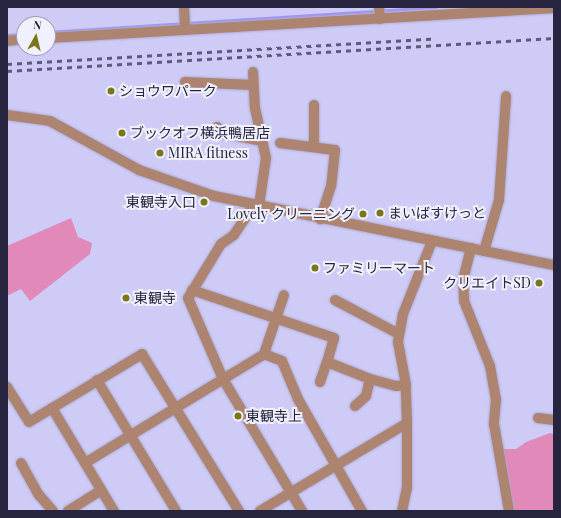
<!DOCTYPE html>
<html>
<head>
<meta charset="utf-8">
<style>
  body { margin:0 }
  #map { position:relative; width:561px; height:518px; overflow:hidden; background:#cecbf7; font-family:"Playfair Display","Noto Sans JP",serif }
  div>[style] { position:absolute }
  .green>* { inset:0; background:#e189b8 }
  .stream>* { height:3px; margin:-1.5px; padding:0 1.5px; transform-origin:1.5px; border-radius:1.5px; background:#9f95f0 }
  .roads { filter:drop-shadow(0 0 1px #adaad2) drop-shadow(0 0 1px #adaad2) }
  .minor>* { height:10px; margin:-5px; padding:0 5px; transform-origin:5px; border-radius:5px; background:#ad8470 }
  .tertiary>* { height:10px; margin:-5px; padding:0 5px; transform-origin:5px; border-radius:5px; background:#ad8470 }
  .rail>* { height:3px; margin-top:-1.5px; transform-origin:0; background:repeating-linear-gradient(90deg,#5d5a7b 0 5px,transparent 0 10px) }
  .dots>* { width:11px; height:11px; translate:-50% -50%; box-sizing:border-box; border:2px solid #f0f0ff; border-radius:50% }
  span { translate:-50% -50%; white-space:nowrap; text-align:center; line-height:1.15; -webkit-text-stroke:4px #f0f0ff; paint-order:stroke }
  .poi-label { font-size:14px; color:#27243f }
  .left { translate:0 -50%; text-align:left }
  .right { translate:-100% -50%; text-align:right }
  .frame { position:absolute; inset:0; border:8px solid #27243f; pointer-events:none }
  .north { position:absolute; left:16px; top:16px; width:40px; height:40px; box-sizing:border-box; background:#f0f0ff; border:1px solid #a09eb2; border-radius:50%; rotate:8deg; font-size:11px; font-weight:700; line-height:16px; text-align:center; color:#27243f }
  .north::after { content:''; display:block; margin:auto; width:14px; height:18px; background:#79761c; clip-path:polygon(50% 0,100% 100%,50% 72%,0 100%) }
</style>
</head>
<body>
<div id="map">
  <div class="green">
    <div style="clip-path:polygon(71px 218px,78px 237px,92px 243px,90px 254px,30px 301px,21px 289px,7px 296px,7px 246px)"></div>
    <div style="clip-path:polygon(550px 433px,554px 434px,554px 511px,512px 511px,500px 449px,516px 449px,526px 442px)"></div>
  </div>
  <div class="stream">
    <div style="left:48px;top:32px;width:389px;rotate:-3.7deg"></div>
    <div style="left:7px;top:35px;width:17px;rotate:-3deg"></div>
  </div>
  <div class="roads">
    <div class="minor">
      <div style="left:184px;top:7px;width:22px;rotate:87deg"></div>
      <div style="left:379px;top:7px;width:12px;rotate:85deg"></div>
      <div style="left:48px;top:38px;width:507px;rotate:-3.39deg"></div>
      <div style="left:7px;top:41px;width:17px;rotate:-7deg"></div>
      <div style="left:253px;top:72px;width:36px;rotate:87deg"></div>
      <div style="left:255px;top:108px;width:51px;rotate:77.6deg"></div>
      <div style="left:266px;top:158px;width:49px;rotate:98.3deg"></div>
      <div style="left:185px;top:82px;width:68px;rotate:2.5deg"></div>
      <div style="left:217px;top:127px;width:8px;rotate:50deg"></div>
      <div style="left:222px;top:133px;width:41px;rotate:11.3deg"></div>
      <div style="left:280px;top:143px;width:55px;rotate:7.3deg"></div>
      <div style="left:335px;top:150px;width:36px;rotate:96deg"></div>
      <div style="left:331px;top:186px;width:35px;rotate:108deg"></div>
      <div style="left:314px;top:147px;width:42px;rotate:-90deg"></div>
      <div style="left:254px;top:205px;width:36px;rotate:124deg"></div>
      <div style="left:234px;top:235px;width:16px;rotate:145deg"></div>
      <div style="left:221px;top:244px;width:63px;rotate:121.4deg"></div>
      <div style="left:188px;top:298px;width:88px;rotate:66.6deg"></div>
      <div style="left:223px;top:379px;width:154px;rotate:59.1deg"></div>
      <div style="left:471px;top:248px;width:32px;rotate:104deg"></div>
      <div style="left:463px;top:279px;width:22px;rotate:87deg"></div>
      <div style="left:464px;top:301px;width:70px;rotate:68.2deg"></div>
      <div style="left:490px;top:366px;width:34px;rotate:80deg"></div>
      <div style="left:496px;top:399px;width:25px;rotate:95deg"></div>
      <div style="left:494px;top:424px;width:88px;rotate:80.2deg"></div>
      <div style="left:484px;top:251px;width:53px;rotate:-73.6deg"></div>
      <div style="left:499px;top:200px;width:104px;rotate:-86.1deg"></div>
      <div style="left:192px;top:290px;width:150px;rotate:18.7deg"></div>
      <div style="left:334px;top:338px;width:25px;rotate:106deg"></div>
      <div style="left:327px;top:362px;width:46px;rotate:21.6deg"></div>
      <div style="left:370px;top:379px;width:27px;rotate:15deg"></div>
      <div style="left:396px;top:386px;width:10px;rotate:-6deg"></div>
      <div style="left:335px;top:300px;width:72px;rotate:28deg"></div>
      <div style="left:264px;top:354px;width:62px;rotate:-71.3deg"></div>
      <div style="left:97px;top:380px;width:153px;rotate:58.9deg"></div>
      <div style="left:320px;top:382px;width:21px;rotate:-71deg"></div>
      <div style="left:7px;top:387px;width:41px;rotate:57.8deg"></div>
      <div style="left:29px;top:422px;width:132px;rotate:-31deg"></div>
      <div style="left:142px;top:354px;width:185px;rotate:58.3deg"></div>
      <div style="left:355px;top:406px;width:15px;rotate:-42deg"></div>
      <div style="left:366px;top:396px;width:17px;rotate:-77deg"></div>
      <div style="left:52px;top:408px;width:120px;rotate:59deg"></div>
      <div style="left:538px;top:418px;width:16px;rotate:7deg"></div>
      <div style="left:21px;top:463px;width:37px;rotate:61deg"></div>
      <div style="left:39px;top:495px;width:21px;rotate:49deg"></div>
      <div style="left:85px;top:463px;width:210px;rotate:-31.3deg"></div>
      <div style="left:264px;top:354px;width:19px;rotate:21deg"></div>
      <div style="left:282px;top:361px;width:41px;rotate:67.2deg"></div>
      <div style="left:298px;top:399px;width:129px;rotate:60.3deg"></div>
      <div style="left:68px;top:511px;width:39px;rotate:-32deg"></div>
      <div style="left:260px;top:511px;width:171px;rotate:-30.9deg"></div>
      <div style="left:402px;top:511px;width:24px;rotate:-78deg"></div>
      <div style="left:407px;top:488px;width:65px;rotate:-90deg"></div>
      <div style="left:407px;top:423px;width:38px;rotate:-92deg"></div>
      <div style="left:406px;top:385px;width:44px;rotate:-100.5deg"></div>
      <div style="left:398px;top:342px;width:28px;rotate:-80deg"></div>
      <div style="left:403px;top:314px;width:79px;rotate:-68.3deg"></div>
    </div>
    <div class="tertiary">
      <div style="left:7px;top:115px;width:43px;rotate:7.9deg"></div>
      <div style="left:50px;top:121px;width:102px;rotate:28.8deg"></div>
      <div style="left:139px;top:170px;width:79px;rotate:19.1deg"></div>
      <div style="left:214px;top:196px;width:347px;rotate:11.5deg"></div>
    </div>
  </div>
  <div class="rail">
    <div style="left:7px;top:64px;width:428px;rotate:-3.4deg"></div>
    <div style="left:7px;top:71px;width:548px;rotate:-3.45deg"></div>
  </div>
  <div class="dots">
    <div style="left:111px;top:91px;background:#79761c"></div>
    <div style="left:122px;top:133px;background:#79761c"></div>
    <div style="left:160px;top:153px;background:#79761c"></div>
    <div style="left:204px;top:202px;background:#79761c"></div>
    <div style="left:380px;top:213px;background:#79761c"></div>
    <div style="left:363px;top:214px;background:#79761c"></div>
    <div style="left:315px;top:268px;background:#79761c"></div>
    <div style="left:539px;top:283px;background:#79761c"></div>
    <div style="left:126px;top:298px;background:#79761c"></div>
    <div style="left:238px;top:416px;background:#79761c"></div>
  </div>
  <div class="poi-label">
    <span class="left" style="left:119px;top:91px">ショウワパーク</span>
    <span class="left" style="left:130px;top:133px">ブックオフ横浜鴨居店</span>
    <span class="left" style="left:168px;top:153px">MIRA fitness</span>
    <span class="right" style="left:196px;top:202px">東観寺入口</span>
    <span class="left" style="left:388px;top:213px">まいばすけっと</span>
    <span class="right" style="left:355px;top:214px">Lovely クリーニング</span>
    <span class="left" style="left:323px;top:268px">ファミリーマート</span>
    <span class="right" style="left:531px;top:283px">クリエイトSD</span>
    <span class="left" style="left:134px;top:298px">東観寺</span>
    <span class="left" style="left:246px;top:416px">東観寺上</span>
  </div>
  <div class="frame"></div>
  <div class="north">N</div>
</div>
</body>
</html>
